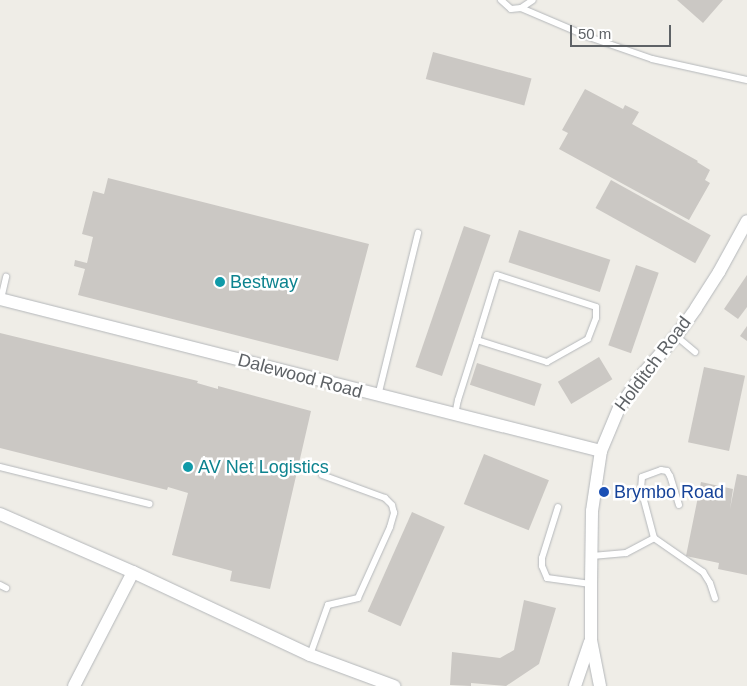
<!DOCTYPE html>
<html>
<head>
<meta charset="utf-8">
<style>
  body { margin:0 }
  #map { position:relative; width:747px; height:686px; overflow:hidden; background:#efede7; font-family:Arial,sans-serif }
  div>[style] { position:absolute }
  .building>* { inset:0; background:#cbc8c4; transform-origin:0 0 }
  .roads { filter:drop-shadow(0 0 1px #b4b7ba) drop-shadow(0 0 1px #b4b7ba) }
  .service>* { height:6px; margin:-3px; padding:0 3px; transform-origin:3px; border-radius:3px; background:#fff }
  .minor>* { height:12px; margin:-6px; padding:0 6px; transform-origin:6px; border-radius:6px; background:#fff }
  .dots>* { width:14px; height:14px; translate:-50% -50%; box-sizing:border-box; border:2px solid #fff; border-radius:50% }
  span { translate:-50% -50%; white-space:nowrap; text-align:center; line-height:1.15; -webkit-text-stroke:5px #fff; paint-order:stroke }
  .culture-label { font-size:18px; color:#0d838f }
  .left { translate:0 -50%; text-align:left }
  .street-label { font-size:18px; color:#5e6266 }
  .transit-label { font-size:18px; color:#164399 }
  .scale { position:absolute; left:570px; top:25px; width:101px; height:22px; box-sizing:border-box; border:2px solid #5e6266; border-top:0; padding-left:6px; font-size:15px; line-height:18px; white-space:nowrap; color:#5e6266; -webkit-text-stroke:4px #fff; paint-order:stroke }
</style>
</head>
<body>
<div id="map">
  <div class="building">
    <div style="clip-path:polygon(677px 0,723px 0,703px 23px)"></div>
    <div style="left:433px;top:52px;width:102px;height:28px;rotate:15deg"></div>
    <div style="clip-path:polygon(585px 89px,623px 109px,625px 105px,639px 112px,632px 124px,698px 161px,697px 162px,710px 170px,705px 180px,710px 183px,689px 220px,559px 149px,568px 133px,562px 130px)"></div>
    <div style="clip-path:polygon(108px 178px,369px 244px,338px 361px,78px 295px,85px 269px,74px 266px,75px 260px,87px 263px,93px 237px,82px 234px,93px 191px,104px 194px)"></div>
    <div style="left:611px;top:180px;width:114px;height:32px;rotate:29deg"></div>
    <div style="left:464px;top:226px;width:28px;height:149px;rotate:19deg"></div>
    <div style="left:519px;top:230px;width:96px;height:34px;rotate:18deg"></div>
    <div style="left:636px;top:265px;width:24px;height:85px;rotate:19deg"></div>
    <div style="clip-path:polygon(747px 275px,747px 307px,738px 319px,724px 309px)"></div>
    <div style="clip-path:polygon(747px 326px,747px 341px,740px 336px)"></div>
    <div style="clip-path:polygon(0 333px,198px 381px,197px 383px,218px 389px,218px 386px,311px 411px,270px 589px,230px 581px,232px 571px,172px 555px,188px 493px,168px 487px,167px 490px,0 448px)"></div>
    <div style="left:599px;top:357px;width:26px;height:48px;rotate:59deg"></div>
    <div style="left:477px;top:363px;width:68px;height:23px;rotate:18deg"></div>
    <div style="left:704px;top:367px;width:42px;height:77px;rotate:12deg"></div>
    <div style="left:484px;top:454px;width:70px;height:54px;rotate:22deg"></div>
    <div style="clip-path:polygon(737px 474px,747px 476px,747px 575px,718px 569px,719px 563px,686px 556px,701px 482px,733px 489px,730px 509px)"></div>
    <div style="left:412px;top:512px;width:36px;height:109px;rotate:24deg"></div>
    <div style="clip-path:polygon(524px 600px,556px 608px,539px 664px,506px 686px,471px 683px,471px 686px,450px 685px,452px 652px,500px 658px,514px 650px)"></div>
  </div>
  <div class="roads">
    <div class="service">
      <div style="left:501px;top:0;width:13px;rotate:42deg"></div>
      <div style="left:511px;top:9px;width:10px;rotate:-6deg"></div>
      <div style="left:521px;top:8px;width:14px;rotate:-34deg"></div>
      <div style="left:521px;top:8px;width:74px;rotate:23.1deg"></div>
      <div style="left:589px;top:37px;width:67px;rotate:19.2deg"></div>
      <div style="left:652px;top:59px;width:97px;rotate:12.5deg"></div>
      <div style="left:1px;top:299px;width:23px;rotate:-77deg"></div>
      <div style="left:676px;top:336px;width:25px;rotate:40deg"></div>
      <div style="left:378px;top:396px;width:168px;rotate:-76.2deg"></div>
      <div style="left:455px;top:415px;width:15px;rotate:-79deg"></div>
      <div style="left:458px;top:400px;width:63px;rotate:-72.4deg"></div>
      <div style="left:477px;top:340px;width:68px;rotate:-72.9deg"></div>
      <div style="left:497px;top:275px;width:104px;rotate:17.9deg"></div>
      <div style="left:596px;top:307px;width:11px;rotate:90deg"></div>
      <div style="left:596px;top:318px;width:22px;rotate:111deg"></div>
      <div style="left:588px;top:339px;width:47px;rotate:150.7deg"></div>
      <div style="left:547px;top:362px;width:73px;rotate:-162.6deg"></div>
      <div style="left:0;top:467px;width:154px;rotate:13.9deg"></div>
      <div style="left:679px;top:505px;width:30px;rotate:-107deg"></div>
      <div style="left:670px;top:476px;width:6px;rotate:-121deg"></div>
      <div style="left:667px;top:471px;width:6px;rotate:-171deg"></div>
      <div style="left:661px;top:470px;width:20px;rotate:160deg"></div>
      <div style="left:642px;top:477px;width:12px;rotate:95deg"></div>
      <div style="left:641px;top:489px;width:51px;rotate:75.1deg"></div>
      <div style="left:654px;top:538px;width:60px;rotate:34.8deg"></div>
      <div style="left:703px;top:572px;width:13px;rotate:58deg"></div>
      <div style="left:710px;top:583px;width:16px;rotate:72deg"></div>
      <div style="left:558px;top:507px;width:53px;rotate:107.4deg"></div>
      <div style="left:542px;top:558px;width:8px;rotate:90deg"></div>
      <div style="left:542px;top:566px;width:13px;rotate:67deg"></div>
      <div style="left:547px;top:578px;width:44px;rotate:7.8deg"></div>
      <div style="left:592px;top:556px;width:34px;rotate:-5deg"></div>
      <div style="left:626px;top:553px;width:32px;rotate:-28deg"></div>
      <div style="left:0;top:585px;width:7px;rotate:27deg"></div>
      <div style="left:310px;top:655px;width:53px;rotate:-70.2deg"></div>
      <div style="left:328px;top:605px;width:31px;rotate:-13deg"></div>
      <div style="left:358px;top:598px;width:78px;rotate:-65.7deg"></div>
      <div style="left:390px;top:527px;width:15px;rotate:-74deg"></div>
      <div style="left:394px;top:513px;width:8px;rotate:-104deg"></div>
      <div style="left:392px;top:505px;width:10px;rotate:-135deg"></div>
      <div style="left:385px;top:498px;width:67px;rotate:-159.9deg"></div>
    </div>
    <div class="minor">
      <div style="left:0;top:299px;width:620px;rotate:14.19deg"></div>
      <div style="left:0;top:514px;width:145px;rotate:23.6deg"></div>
      <div style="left:133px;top:572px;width:195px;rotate:25.1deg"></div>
      <div style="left:310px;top:655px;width:90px;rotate:20.3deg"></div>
      <div style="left:74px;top:686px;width:128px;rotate:-62.6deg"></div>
      <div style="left:575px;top:686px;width:46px;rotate:-71.2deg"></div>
      <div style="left:600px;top:686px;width:47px;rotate:-101.1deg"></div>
      <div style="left:591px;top:640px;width:56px;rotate:-90deg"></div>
      <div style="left:591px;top:584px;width:73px;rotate:-89.2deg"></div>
      <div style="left:592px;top:511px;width:61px;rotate:-81.5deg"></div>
      <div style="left:601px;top:451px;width:47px;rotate:-67.3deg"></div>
      <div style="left:619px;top:408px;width:40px;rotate:-55.1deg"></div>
      <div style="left:642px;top:375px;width:52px;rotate:-48.9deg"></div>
      <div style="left:676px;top:336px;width:34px;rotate:-54deg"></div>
      <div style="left:696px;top:308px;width:43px;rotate:-57.4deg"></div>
      <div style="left:719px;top:272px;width:58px;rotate:-61.2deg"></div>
    </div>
  </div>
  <div class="dots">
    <div style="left:220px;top:282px;background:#0f9aa8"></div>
    <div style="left:188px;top:467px;background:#0f9aa8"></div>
    <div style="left:604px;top:492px;background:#1a4fb4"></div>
  </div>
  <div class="culture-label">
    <span class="left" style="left:230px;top:282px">Bestway</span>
    <span class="left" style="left:198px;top:467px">AV Net Logistics</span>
  </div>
  <div class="street-label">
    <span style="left:653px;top:364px;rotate:-53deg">Holditch Road</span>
    <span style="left:300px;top:376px;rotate:15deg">Dalewood Road</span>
  </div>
  <div class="transit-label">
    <span class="left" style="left:614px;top:492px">Brymbo Road</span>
  </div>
  <div class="scale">50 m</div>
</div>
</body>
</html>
